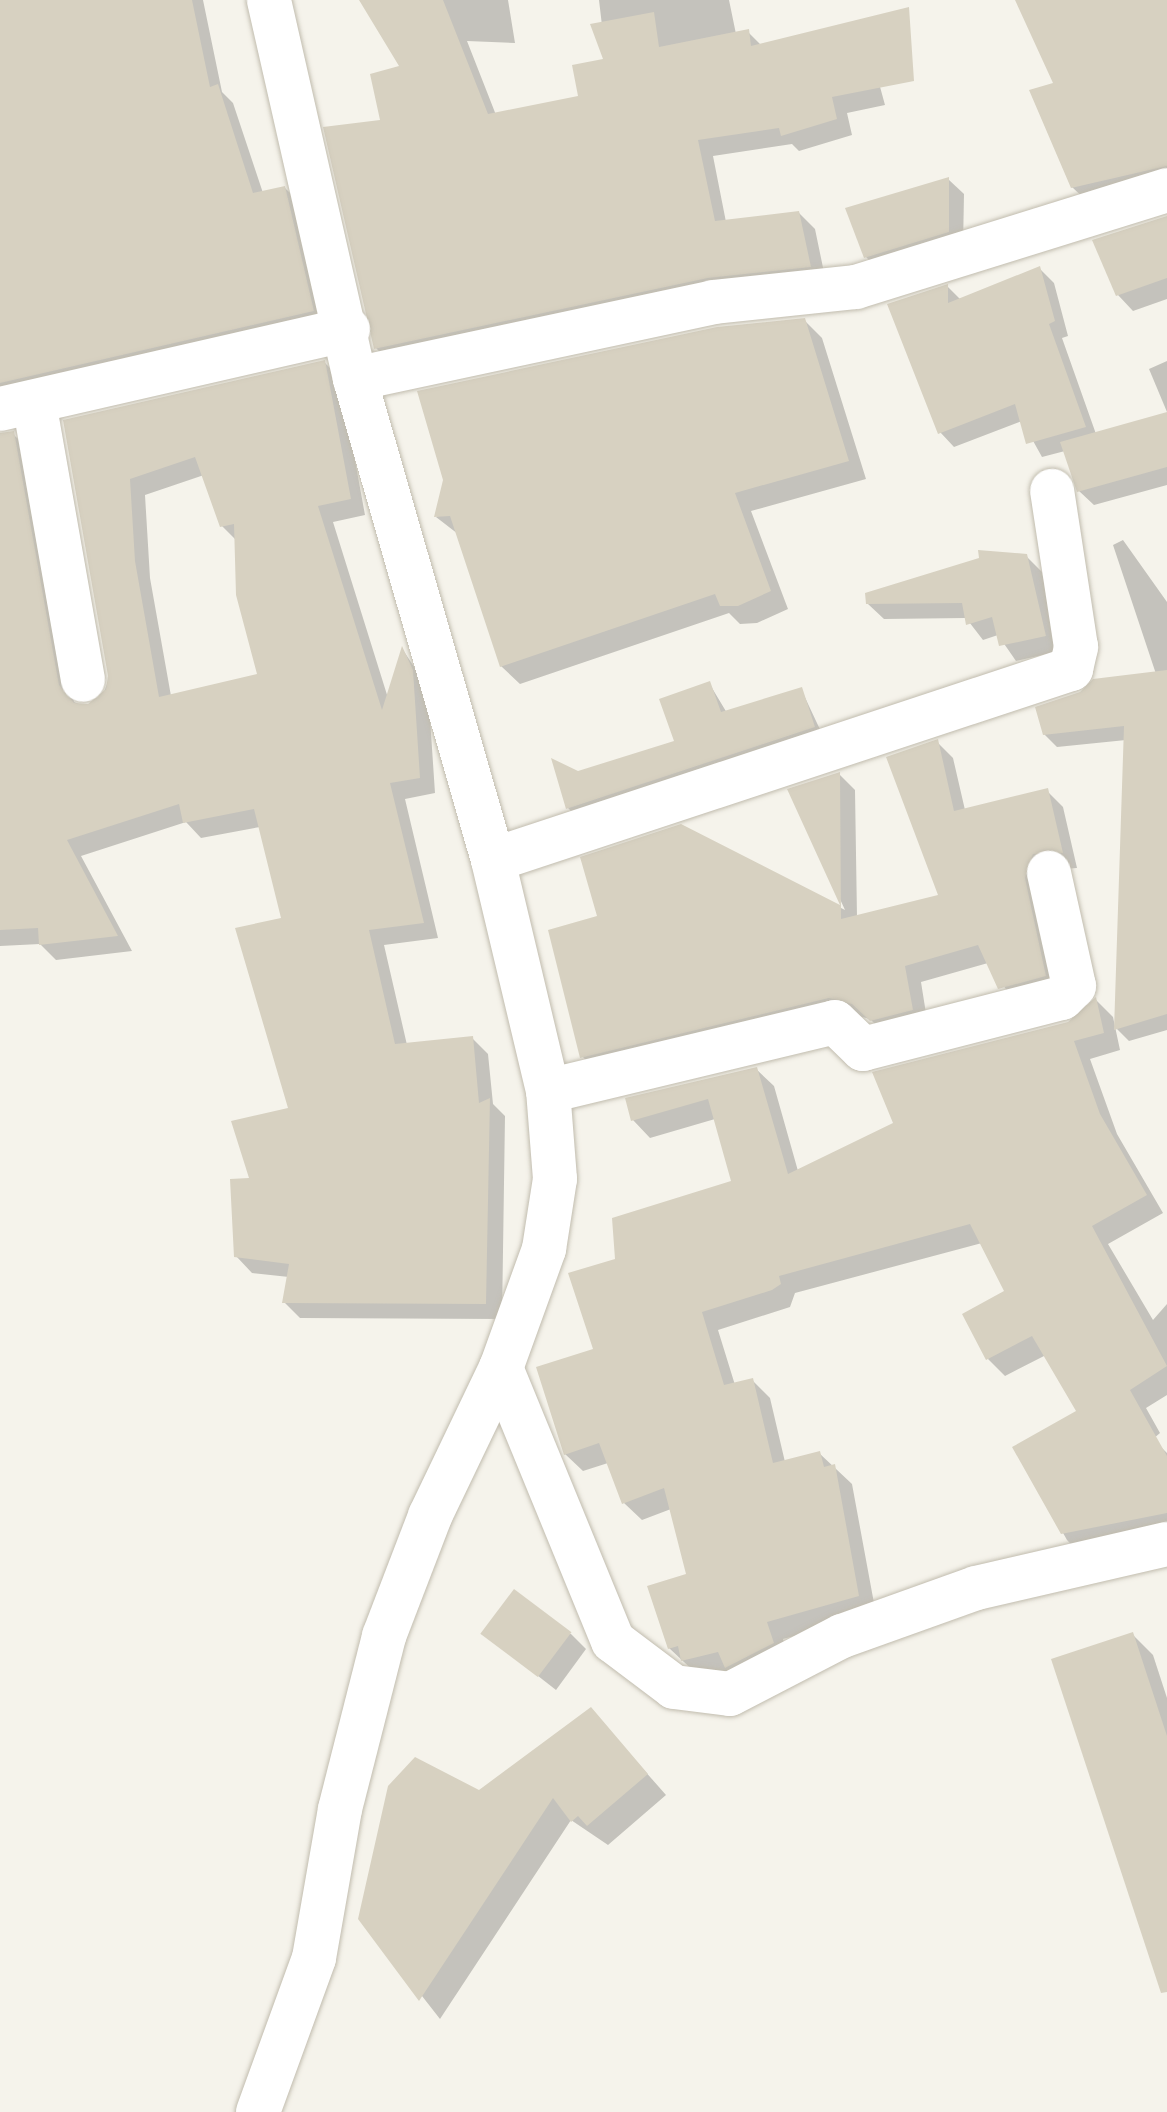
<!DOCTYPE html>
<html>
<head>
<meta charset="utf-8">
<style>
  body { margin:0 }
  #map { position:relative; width:1167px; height:2112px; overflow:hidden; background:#f5f3eb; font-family:"Work Sans",sans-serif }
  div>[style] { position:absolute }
  .shadow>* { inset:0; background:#0003 }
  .building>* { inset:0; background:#d7d1c1; transform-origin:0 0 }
  .roads { filter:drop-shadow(0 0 2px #c1bcae) drop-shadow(0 0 2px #c1bcae) }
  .minor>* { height:44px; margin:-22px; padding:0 22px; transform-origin:22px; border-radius:22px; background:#fff }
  span { translate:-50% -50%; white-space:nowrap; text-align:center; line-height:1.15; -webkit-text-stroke:6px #fff; paint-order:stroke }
</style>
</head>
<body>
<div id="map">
  <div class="shadow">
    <div style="clip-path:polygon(0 0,203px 0,222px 92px,233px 103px,263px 193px,285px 188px,301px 204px,329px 327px,0 406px)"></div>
    <div style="clip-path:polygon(361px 0,508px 0,515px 43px,467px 41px,496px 115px,580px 98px,606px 60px,599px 0,729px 0,736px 34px,748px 32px,762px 46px,868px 43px,885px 105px,847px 113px,852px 135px,799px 151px,792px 144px,713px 156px,726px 222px,799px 213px,815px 229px,826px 282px,392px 365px,376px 348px,402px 67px)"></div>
    <div style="clip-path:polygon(1018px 0,1167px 0,1167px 189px,1090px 204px,1072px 187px,1056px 84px)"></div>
    <div style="clip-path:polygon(948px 179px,964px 194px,963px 247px,882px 273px,866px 257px)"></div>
    <div style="clip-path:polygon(1167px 218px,1167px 299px,1133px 311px,1118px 295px)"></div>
    <div style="clip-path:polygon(1039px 268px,1054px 283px,1068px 336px,1062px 338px,1096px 434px,1167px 415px,1167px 485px,1094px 505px,1079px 491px,1065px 451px,1042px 457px,1022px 421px,954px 447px,940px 432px,948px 287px,961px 300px)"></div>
    <div style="clip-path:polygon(804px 320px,822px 338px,866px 479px,751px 511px,788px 609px,757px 623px,740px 624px,729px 613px,520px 684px,501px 666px,458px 534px,436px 517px)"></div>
    <div style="clip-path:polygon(1167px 361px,1167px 412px,1149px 369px)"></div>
    <div style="clip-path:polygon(evenodd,324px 362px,340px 378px,365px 515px,333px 522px,388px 698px,403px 650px,428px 688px,435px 793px,405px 799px,438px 938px,384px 945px,407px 1045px,472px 1038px,488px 1054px,493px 1104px,505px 1116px,502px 1319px,300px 1318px,284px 1302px,289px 1277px,252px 1273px,236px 1256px,252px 1180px,290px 1110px,283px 920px,260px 827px,201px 838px,186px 822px,81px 856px,132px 951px,56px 960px,40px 944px,0 946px,0 434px,13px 434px,29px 450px,74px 702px,87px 707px,101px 700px,110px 676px,65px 422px,324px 362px,204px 475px,222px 526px,236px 540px,259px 676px,171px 696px,150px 578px,145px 495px,204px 475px)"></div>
    <div style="clip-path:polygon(1123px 540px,1167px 602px,1167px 1030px,1129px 1041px,1116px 1028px,1126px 740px,1057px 747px,1044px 734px,1156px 674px,1113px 545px)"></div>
    <div style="clip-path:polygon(1026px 556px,1042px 572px,1060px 651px,1016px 661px,998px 635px,983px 640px,966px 618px,884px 619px,868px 604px)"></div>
    <div style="clip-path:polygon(709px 683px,727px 713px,801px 689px,824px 738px,579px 819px,568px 808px,555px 762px,578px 773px,677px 742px)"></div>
    <div style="clip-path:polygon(937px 742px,953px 758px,965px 810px,1047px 791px,1063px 807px,1077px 868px,1049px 870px,1061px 992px,1016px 1004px,988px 963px,921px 982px,928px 1026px,888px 1037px,870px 1019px,847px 1013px,598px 1073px,582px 1056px,600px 917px,681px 826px,845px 910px,790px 790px,839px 774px,855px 790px,857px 917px,940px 896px)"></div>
    <div style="clip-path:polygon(1096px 1000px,1113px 1017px,1120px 1050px,1090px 1059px,1117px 1134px,1163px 1213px,1108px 1244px,1153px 1320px,1167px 1304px,1167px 1395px,1146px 1408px,1160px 1433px,1138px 1452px,1158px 1444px,1167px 1453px,1167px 1538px,1083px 1557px,1067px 1540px,1015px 1448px,1079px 1412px,1046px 1355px,1005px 1376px,988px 1359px,1007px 1292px,982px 1243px,795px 1293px,790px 1307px,718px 1330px,735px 1385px,752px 1380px,770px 1398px,785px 1462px,819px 1453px,852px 1484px,876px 1614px,783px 1639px,790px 1661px,700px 1677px,669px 1648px,688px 1575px,671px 1509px,642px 1520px,624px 1503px,608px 1463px,583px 1471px,565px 1454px,617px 1260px,734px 1182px,715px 1119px,650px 1138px,633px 1120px,756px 1069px,774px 1086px,798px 1171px,895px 1124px,1069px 1024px)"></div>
    <div style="clip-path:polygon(483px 1633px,571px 1634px,586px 1649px,556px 1690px)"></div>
    <div style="clip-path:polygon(1132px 1634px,1153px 1655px,1167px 1698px,1167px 1936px)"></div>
    <div style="clip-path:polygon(591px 1710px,666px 1795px,608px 1845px,571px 1820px,440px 2019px,361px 1918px,480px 1792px)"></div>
  </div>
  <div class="building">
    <div style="clip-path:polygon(0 0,192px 0,210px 87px,218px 84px,253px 193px,285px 186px,314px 311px,0 383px)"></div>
    <div style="clip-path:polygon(359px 0,443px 0,488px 114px,578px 96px,572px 65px,603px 59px,590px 24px,654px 12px,659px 47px,749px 29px,751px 46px,909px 7px,914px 81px,832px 97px,837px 119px,781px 136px,779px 128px,698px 140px,715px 221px,799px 211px,811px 267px,708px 278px,374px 349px,323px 127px,380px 120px,370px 74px,399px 66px)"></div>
    <div style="clip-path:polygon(1015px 0,1167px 0,1167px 166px,1071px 188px,1029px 90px,1053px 83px)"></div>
    <div style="clip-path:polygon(949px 177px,949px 232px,864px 258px,845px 208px)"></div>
    <div style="clip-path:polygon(1167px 216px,1167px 278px,1116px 296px,1092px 240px)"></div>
    <div style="clip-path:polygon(1040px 266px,1055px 321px,1049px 324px,1086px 427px,1026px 444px,1015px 404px,938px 434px,887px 304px,948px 284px,948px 303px)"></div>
    <div style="clip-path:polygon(805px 318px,849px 461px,735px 493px,771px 591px,738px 606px,720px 606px,715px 594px,500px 667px,450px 516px,434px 517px,443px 480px,417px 391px,717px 327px)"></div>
    <div style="clip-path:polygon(evenodd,325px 360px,351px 499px,318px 506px,382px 710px,402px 646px,413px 670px,420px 778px,390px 783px,424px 923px,369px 930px,395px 1044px,473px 1036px,479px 1103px,490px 1098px,486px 1304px,282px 1303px,289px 1264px,234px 1257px,230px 1179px,249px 1178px,231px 1121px,288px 1108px,235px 928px,281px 918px,254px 809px,183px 823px,179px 804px,67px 840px,118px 936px,39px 945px,38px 928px,0 930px,0 433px,14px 431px,59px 685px,74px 703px,88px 704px,106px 689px,108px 676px,63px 420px,325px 360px,195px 457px,220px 527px,234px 524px,236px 595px,257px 674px,159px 697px,135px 561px,130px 479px,195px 457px)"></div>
    <div style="clip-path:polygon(1167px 412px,1167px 467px,1077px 492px,1060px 442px)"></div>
    <div style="clip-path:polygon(978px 550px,1027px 554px,1046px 636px,999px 646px,992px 617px,966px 625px,962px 603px,866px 604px,865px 593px,979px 558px)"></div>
    <div style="clip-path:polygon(1167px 670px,1167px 1014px,1114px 1030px,1124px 726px,1043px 735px,1035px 707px,1080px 692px,1093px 679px)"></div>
    <div style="clip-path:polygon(710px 681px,721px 712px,802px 687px,815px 727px,566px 809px,551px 758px,578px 771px,674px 741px,659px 699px)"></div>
    <div style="clip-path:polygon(938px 739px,954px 811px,1048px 788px,1063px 853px,1033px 854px,1025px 878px,1046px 976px,998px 989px,978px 945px,905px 966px,913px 1010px,870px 1021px,852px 1004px,829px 998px,580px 1058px,548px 930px,597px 916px,580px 857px,681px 824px,840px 905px,787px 789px,840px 772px,841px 919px,938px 895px,886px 757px)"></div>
    <div style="clip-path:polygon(1096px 997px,1104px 1033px,1074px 1041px,1100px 1114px,1147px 1195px,1092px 1226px,1167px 1366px,1130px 1390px,1167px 1456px,1167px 1513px,1061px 1534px,1012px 1447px,1076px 1411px,1032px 1336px,986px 1360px,962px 1314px,1004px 1291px,970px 1224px,779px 1276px,781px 1284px,772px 1290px,702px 1312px,724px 1385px,753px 1378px,773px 1463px,820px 1451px,824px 1467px,835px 1464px,859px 1596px,767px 1622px,774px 1643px,725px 1668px,718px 1652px,681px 1661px,678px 1646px,668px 1649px,647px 1586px,686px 1574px,664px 1488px,622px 1504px,599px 1443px,564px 1455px,536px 1367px,593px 1349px,568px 1273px,615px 1259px,612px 1218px,731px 1181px,708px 1099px,631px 1121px,625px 1098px,757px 1067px,788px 1174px,893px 1123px,872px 1072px,1068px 1022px)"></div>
    <div style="left:514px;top:1589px;width:72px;height:56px;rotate:37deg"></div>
    <div style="clip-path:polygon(1133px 1632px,1167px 1736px,1167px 1992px,1161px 1993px,1051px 1659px)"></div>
    <div style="clip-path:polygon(591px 1707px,648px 1774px,587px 1826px,578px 1816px,571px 1822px,553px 1798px,419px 2001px,358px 1919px,388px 1786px,415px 1757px,479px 1790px)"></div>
  </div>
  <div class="roads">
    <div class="minor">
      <div style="left:355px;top:379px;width:366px;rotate:-12.1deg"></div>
      <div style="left:713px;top:302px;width:144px;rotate:-6deg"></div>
      <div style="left:856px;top:287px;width:326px;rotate:-17.3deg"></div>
      <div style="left:34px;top:402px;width:282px;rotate:80deg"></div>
      <div style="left:0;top:409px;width:357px;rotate:-12.9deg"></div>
      <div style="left:493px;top:860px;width:609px;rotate:-18.29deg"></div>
      <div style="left:1071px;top:669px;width:23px;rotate:-77deg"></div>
      <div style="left:1076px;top:647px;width:158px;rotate:-98.7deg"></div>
      <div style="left:548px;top:1091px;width:295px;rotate:-13.5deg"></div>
      <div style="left:835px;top:1022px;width:39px;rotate:44deg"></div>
      <div style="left:863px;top:1049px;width:205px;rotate:-14.4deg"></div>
      <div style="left:1062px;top:998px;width:17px;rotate:-45deg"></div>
      <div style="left:1074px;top:986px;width:116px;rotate:-102.5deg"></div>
      <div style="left:501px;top:1368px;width:295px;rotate:67.7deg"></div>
      <div style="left:613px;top:1641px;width:76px;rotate:37deg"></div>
      <div style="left:674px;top:1687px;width:56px;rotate:7.1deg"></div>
      <div style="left:730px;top:1694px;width:126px;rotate:-27.4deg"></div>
      <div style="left:842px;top:1636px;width:142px;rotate:-19.7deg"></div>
      <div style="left:976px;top:1588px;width:196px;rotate:-13deg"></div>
      <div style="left:258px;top:2112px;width:164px;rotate:-70deg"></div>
      <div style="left:314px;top:1958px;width:151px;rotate:-80.1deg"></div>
      <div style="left:340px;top:1809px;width:179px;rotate:-75.7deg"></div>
      <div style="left:384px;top:1636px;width:129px;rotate:-69deg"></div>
      <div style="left:430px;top:1516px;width:164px;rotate:-64.4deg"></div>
      <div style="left:501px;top:1368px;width:127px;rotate:-70.1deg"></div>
      <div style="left:544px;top:1249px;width:71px;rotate:-81.1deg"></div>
      <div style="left:555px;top:1179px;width:88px;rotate:-94.5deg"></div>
      <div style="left:548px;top:1091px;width:237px;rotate:-103.4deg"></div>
      <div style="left:493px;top:860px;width:500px;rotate:-106.01deg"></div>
      <div style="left:355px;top:379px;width:389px;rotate:-102.8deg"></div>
    </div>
  </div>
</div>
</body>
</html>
